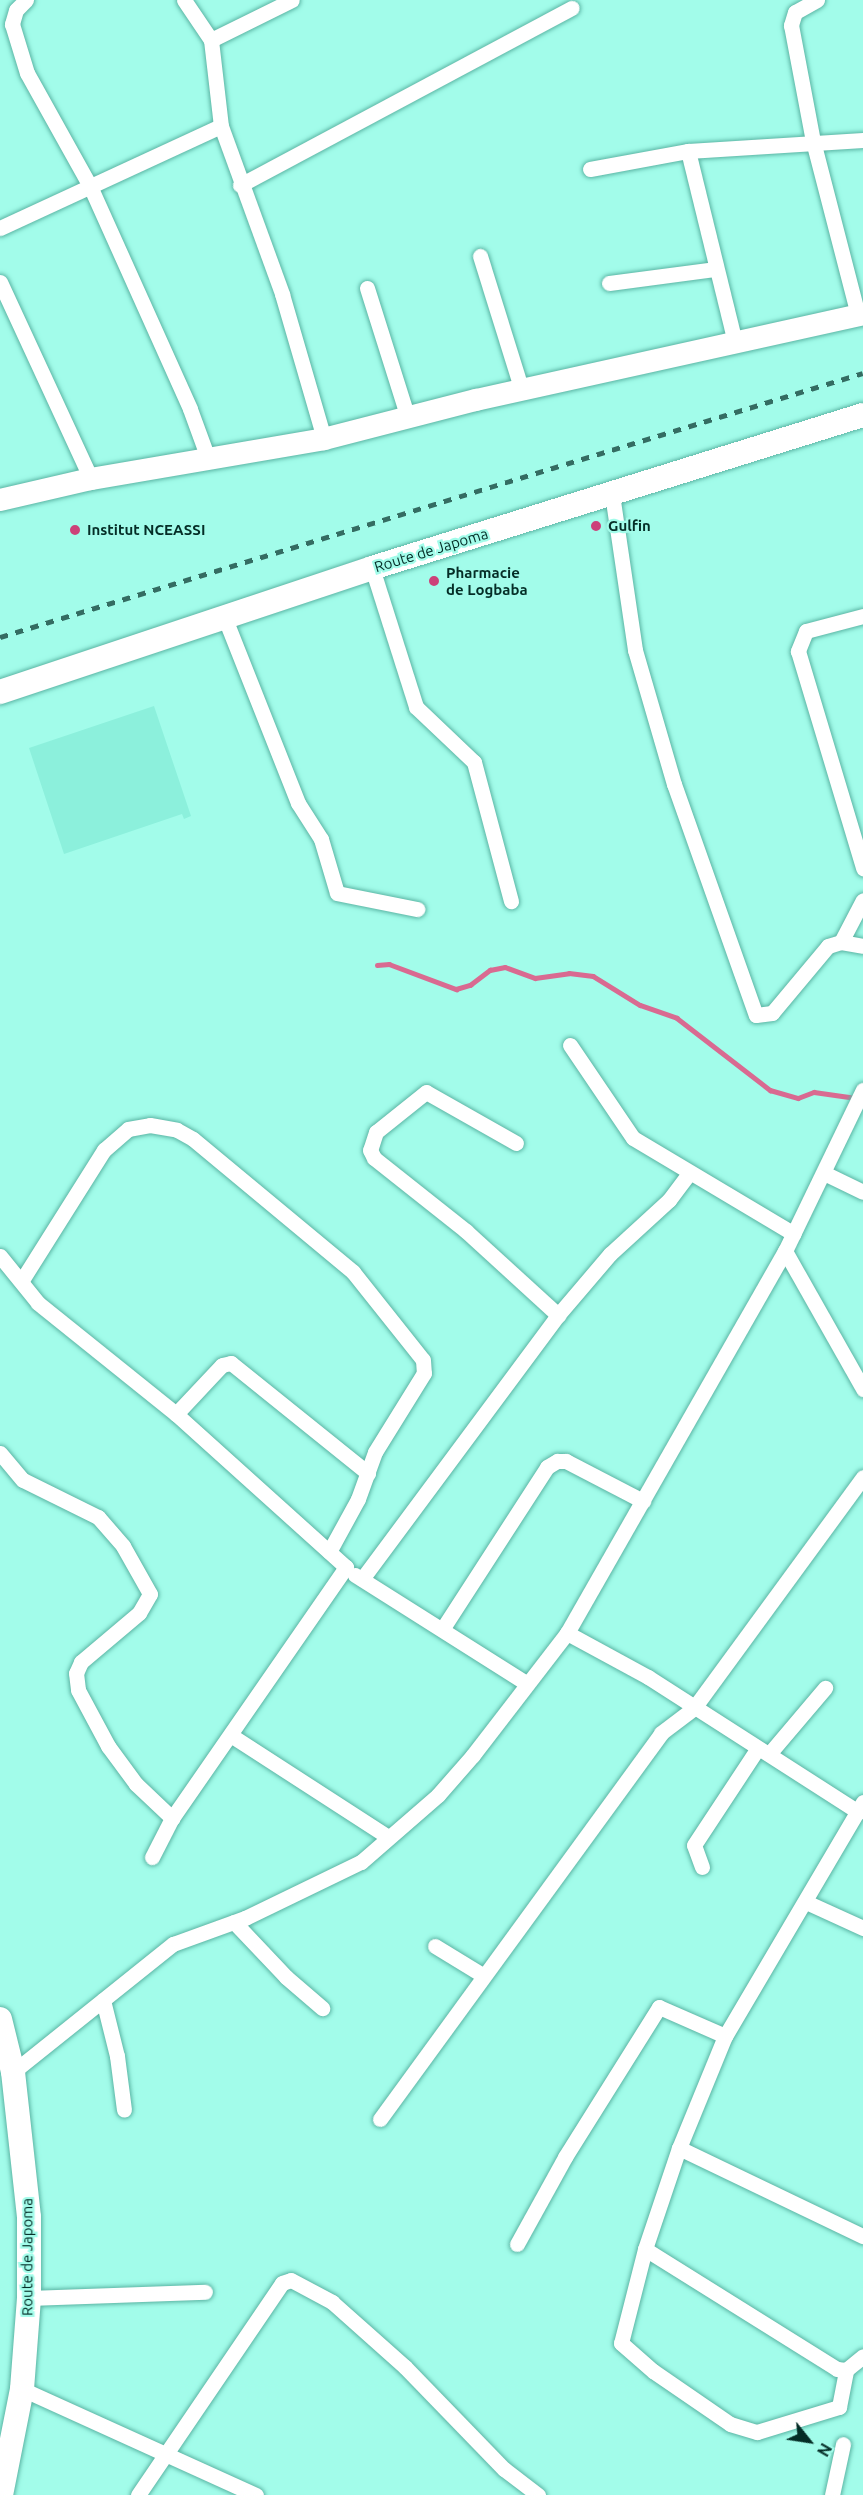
<!DOCTYPE html>
<html>
<head>
<meta charset="utf-8">
<style>
  body { margin:0 }
  #map { position:relative; width:863px; height:2495px; overflow:hidden; background:#a2fcea; font-family:Ubuntu,sans-serif }
  div>[style] { position:absolute }
  .built>* { inset:0; background:#8cf0dc }
  .stream>* { height:4.5px; margin:-2.25px; padding:0 2.25px; transform-origin:2.25px; border-radius:2.25px; background:#d96a91 }
  .roads { filter:drop-shadow(0 0 2px #5bb5a4) drop-shadow(0 0 2px #5bb5a4) }
  .street>* { height:15px; margin:-7.5px; padding:0 7.5px; transform-origin:7.5px; border-radius:7.5px; background:#fff }
  .secondary>* { height:22px; margin:-11px; padding:0 11px; transform-origin:11px; border-radius:11px; background:#fff }
  .primary>* { height:24px; margin:-12px; padding:0 12px; transform-origin:12px; border-radius:12px; background:#fff }
  .rail>* { height:4.5px; margin-top:-2.25px; transform-origin:0; background:repeating-linear-gradient(90deg,#346c62 0 8px,transparent 0 16px) }
  .dots>* { width:16px; height:16px; translate:-50% -50%; box-sizing:border-box; border:3px solid #a2fcea; border-radius:50% }
  span { translate:-50% -50%; white-space:nowrap; text-align:center; line-height:1.15; -webkit-text-stroke:4.5px #a2fcea; paint-order:stroke }
  .poi-label { font-size:15px; color:#042d26; font-weight:700 }
  .left { translate:0 -50%; text-align:left }
  .street-label { font-size:15px; color:#042d26 }
  .north { position:absolute; left:779px; top:2411px; width:60px; height:60px; -webkit-text-stroke:4px #a2fcea; paint-order:stroke; rotate:120deg; font-size:16px; font-weight:700; line-height:24px; text-align:center; color:#042d26 }
  .north::after { content:''; display:block; margin:auto; width:21px; height:27px; background:#042d26; clip-path:polygon(50% 0,100% 100%,50% 72%,0 100%) }
</style>
</head>
<body>
<div id="map">
  <div class="built">
    <div style="clip-path:polygon(154px 706px,191px 816px,184px 819px,182px 814px,64px 854px,29px 748px)"></div>
  </div>
  <div class="stream">
    <div style="left:377px;top:965px;width:12px;rotate:-5deg"></div>
    <div style="left:389px;top:964px;width:72px;rotate:20.5deg"></div>
    <div style="left:456px;top:989px;width:15px;rotate:-16deg"></div>
    <div style="left:470px;top:985px;width:25px;rotate:-37deg"></div>
    <div style="left:490px;top:970px;width:15px;rotate:-11deg"></div>
    <div style="left:505px;top:967px;width:32px;rotate:20deg"></div>
    <div style="left:535px;top:978px;width:34px;rotate:-8deg"></div>
    <div style="left:569px;top:973px;width:24px;rotate:7deg"></div>
    <div style="left:593px;top:976px;width:55px;rotate:31.7deg"></div>
    <div style="left:640px;top:1005px;width:39px;rotate:19deg"></div>
    <div style="left:677px;top:1018px;width:118px;rotate:37.7deg"></div>
    <div style="left:770px;top:1090px;width:29px;rotate:16deg"></div>
    <div style="left:798px;top:1098px;width:17px;rotate:-21deg"></div>
    <div style="left:814px;top:1092px;width:42px;rotate:8.1deg"></div>
  </div>
  <div class="roads">
    <div class="street">
      <div style="left:26px;top:0;width:14px;rotate:135deg"></div>
      <div style="left:16px;top:10px;width:15px;rotate:106deg"></div>
      <div style="left:12px;top:24px;width:51px;rotate:73deg"></div>
      <div style="left:27px;top:73px;width:129px;rotate:60.9deg"></div>
      <div style="left:90px;top:186px;width:244px;rotate:65.8deg"></div>
      <div style="left:190px;top:409px;width:55px;rotate:69.9deg"></div>
      <div style="left:184px;top:0;width:48px;rotate:56deg"></div>
      <div style="left:211px;top:40px;width:87px;rotate:83.4deg"></div>
      <div style="left:221px;top:126px;width:179px;rotate:70deg"></div>
      <div style="left:282px;top:294px;width:151px;rotate:73.8deg"></div>
      <div style="left:817px;top:0;width:25px;rotate:151deg"></div>
      <div style="left:795px;top:12px;width:14px;rotate:107deg"></div>
      <div style="left:791px;top:25px;width:118px;rotate:79.3deg"></div>
      <div style="left:813px;top:141px;width:180px;rotate:75.5deg"></div>
      <div style="left:211px;top:40px;width:90px;rotate:-26.3deg"></div>
      <div style="left:688px;top:151px;width:197px;rotate:76.2deg"></div>
      <div style="left:590px;top:169px;width:100px;rotate:-10.4deg"></div>
      <div style="left:688px;top:151px;width:175px;rotate:-3.6deg"></div>
      <div style="left:240px;top:185px;width:376px;rotate:-28.1deg"></div>
      <div style="left:0;top:228px;width:243px;rotate:-24.8deg"></div>
      <div style="left:480px;top:256px;width:141px;rotate:72.7deg"></div>
      <div style="left:0;top:282px;width:217px;rotate:65.2deg"></div>
      <div style="left:609px;top:283px;width:108px;rotate:-7.5deg"></div>
      <div style="left:367px;top:288px;width:136px;rotate:72.5deg"></div>
      <div style="left:612px;top:494px;width:158px;rotate:81.6deg"></div>
      <div style="left:635px;top:650px;width:140px;rotate:73.8deg"></div>
      <div style="left:674px;top:784px;width:245px;rotate:70.5deg"></div>
      <div style="left:756px;top:1015px;width:16px;rotate:-7deg"></div>
      <div style="left:772px;top:1013px;width:87px;rotate:-50.1deg"></div>
      <div style="left:828px;top:946px;width:14px;rotate:-17deg"></div>
      <div style="left:841px;top:942px;width:22px;rotate:10deg"></div>
      <div style="left:372px;top:568px;width:146px;rotate:72.4deg"></div>
      <div style="left:416px;top:707px;width:80px;rotate:43.5deg"></div>
      <div style="left:474px;top:762px;width:144px;rotate:75.1deg"></div>
      <div style="left:224px;top:616px;width:201px;rotate:68.4deg"></div>
      <div style="left:298px;top:803px;width:43px;rotate:57.4deg"></div>
      <div style="left:321px;top:839px;width:56px;rotate:73.5deg"></div>
      <div style="left:337px;top:893px;width:82px;rotate:11.3deg"></div>
      <div style="left:863px;top:616px;width:59px;rotate:165.3deg"></div>
      <div style="left:806px;top:631px;width:22px;rotate:112deg"></div>
      <div style="left:798px;top:651px;width:227px;rotate:73.3deg"></div>
      <div style="left:841px;top:942px;width:47px;rotate:-62.4deg"></div>
      <div style="left:570px;top:1045px;width:112px;rotate:55.9deg"></div>
      <div style="left:633px;top:1138px;width:187px;rotate:30.8deg"></div>
      <div style="left:516px;top:1143px;width:103px;rotate:-150.5deg"></div>
      <div style="left:426px;top:1092px;width:64px;rotate:141.3deg"></div>
      <div style="left:376px;top:1132px;width:19px;rotate:108deg"></div>
      <div style="left:370px;top:1150px;width:9px;rotate:63deg"></div>
      <div style="left:374px;top:1158px;width:117px;rotate:38.4deg"></div>
      <div style="left:466px;top:1231px;width:125px;rotate:42.4deg"></div>
      <div style="left:824px;top:1173px;width:43px;rotate:26deg"></div>
      <div style="left:785px;top:1251px;width:159px;rotate:60.5deg"></div>
      <div style="left:0;top:1256px;width:60px;rotate:51deg"></div>
      <div style="left:38px;top:1303px;width:177px;rotate:38.8deg"></div>
      <div style="left:176px;top:1414px;width:229px;rotate:42deg"></div>
      <div style="left:346px;top:1567px;width:305px;rotate:124.7deg"></div>
      <div style="left:172px;top:1818px;width:44px;rotate:117.1deg"></div>
      <div style="left:22px;top:1280px;width:154px;rotate:-57.8deg"></div>
      <div style="left:104px;top:1150px;width:32px;rotate:-41deg"></div>
      <div style="left:128px;top:1129px;width:22px;rotate:-10deg"></div>
      <div style="left:150px;top:1125px;width:27px;rotate:10deg"></div>
      <div style="left:177px;top:1130px;width:18px;rotate:29deg"></div>
      <div style="left:193px;top:1139px;width:208px;rotate:39.7deg"></div>
      <div style="left:353px;top:1272px;width:112px;rotate:51.5deg"></div>
      <div style="left:423px;top:1360px;width:13px;rotate:86deg"></div>
      <div style="left:424px;top:1373px;width:93px;rotate:121.8deg"></div>
      <div style="left:375px;top:1452px;width:50px;rotate:109.9deg"></div>
      <div style="left:358px;top:1499px;width:60px;rotate:118.7deg"></div>
      <div style="left:176px;top:1414px;width:67px;rotate:-46.8deg"></div>
      <div style="left:222px;top:1365px;width:9px;rotate:-13deg"></div>
      <div style="left:231px;top:1363px;width:176px;rotate:38.8deg"></div>
      <div style="left:0;top:1453px;width:35px;rotate:50deg"></div>
      <div style="left:23px;top:1480px;width:84px;rotate:26.3deg"></div>
      <div style="left:98px;top:1517px;width:38px;rotate:49deg"></div>
      <div style="left:123px;top:1546px;width:55px;rotate:60.6deg"></div>
      <div style="left:150px;top:1594px;width:22px;rotate:120deg"></div>
      <div style="left:139px;top:1613px;width:76px;rotate:139.8deg"></div>
      <div style="left:81px;top:1662px;width:12px;rotate:114deg"></div>
      <div style="left:76px;top:1673px;width:17px;rotate:83deg"></div>
      <div style="left:78px;top:1690px;width:64px;rotate:61.8deg"></div>
      <div style="left:108px;top:1746px;width:47px;rotate:53.6deg"></div>
      <div style="left:136px;top:1784px;width:50px;rotate:43.4deg"></div>
      <div style="left:355px;top:1575px;width:202px;rotate:32.3deg"></div>
      <div style="left:362px;top:1579px;width:329px;rotate:-53.4deg"></div>
      <div style="left:558px;top:1315px;width:80px;rotate:-49.6deg"></div>
      <div style="left:610px;top:1254px;width:80px;rotate:-42.5deg"></div>
      <div style="left:669px;top:1200px;width:34px;rotate:-53deg"></div>
      <div style="left:443px;top:1628px;width:192px;rotate:-57.1deg"></div>
      <div style="left:547px;top:1467px;width:12px;rotate:-31deg"></div>
      <div style="left:557px;top:1461px;width:9px"></div>
      <div style="left:566px;top:1461px;width:87px;rotate:27.5deg"></div>
      <div style="left:567px;top:1633px;width:92px;rotate:28.5deg"></div>
      <div style="left:648px;top:1677px;width:250px;rotate:32.7deg"></div>
      <div style="left:232px;top:1736px;width:186px;rotate:32.9deg"></div>
      <div style="left:769px;top:1754px;width:87px;rotate:-49.7deg"></div>
      <div style="left:863px;top:1802px;width:272px;rotate:120.5deg"></div>
      <div style="left:725px;top:2036px;width:121px;rotate:112.3deg"></div>
      <div style="left:679px;top:2148px;width:204px;rotate:25.6deg"></div>
      <div style="left:702px;top:1867px;width:23px;rotate:-110deg"></div>
      <div style="left:694px;top:1845px;width:116px;rotate:-56.6deg"></div>
      <div style="left:806px;top:1902px;width:63px;rotate:24.5deg"></div>
      <div style="left:234px;top:1922px;width:76px;rotate:46.6deg"></div>
      <div style="left:286px;top:1977px;width:48px;rotate:40.7deg"></div>
      <div style="left:435px;top:1946px;width:57px;rotate:31.5deg"></div>
      <div style="left:103px;top:2000px;width:58px;rotate:76deg"></div>
      <div style="left:117px;top:2056px;width:54px;rotate:82.6deg"></div>
      <div style="left:13px;top:2072px;width:205px;rotate:-38.7deg"></div>
      <div style="left:173px;top:1944px;width:77px;rotate:-19.9deg"></div>
      <div style="left:245px;top:1918px;width:129px;rotate:-25.8deg"></div>
      <div style="left:361px;top:1862px;width:102px;rotate:-41deg"></div>
      <div style="left:438px;top:1795px;width:53px;rotate:-48.8deg"></div>
      <div style="left:473px;top:1755px;width:154px;rotate:-52.4deg"></div>
      <div style="left:567px;top:1633px;width:440px;rotate:-60.3deg"></div>
      <div style="left:785px;top:1251px;width:179px;rotate:-64.2deg"></div>
      <div style="left:380px;top:2119px;width:477px;rotate:-53.9deg"></div>
      <div style="left:661px;top:1733px;width:41px;rotate:-37.1deg"></div>
      <div style="left:694px;top:1708px;width:286px;rotate:-53.8deg"></div>
      <div style="left:679px;top:2148px;width:107px;rotate:108.6deg"></div>
      <div style="left:645px;top:2249px;width:226px;rotate:32deg"></div>
      <div style="left:837px;top:2369px;width:9px;rotate:6deg"></div>
      <div style="left:846px;top:2370px;width:22px;rotate:-39deg"></div>
      <div style="left:517px;top:2244px;width:99px;rotate:-61.1deg"></div>
      <div style="left:565px;top:2157px;width:177px;rotate:-57.9deg"></div>
      <div style="left:659px;top:2007px;width:72px;rotate:23.7deg"></div>
      <div style="left:645px;top:2249px;width:97px;rotate:104.3deg"></div>
      <div style="left:621px;top:2343px;width:43px;rotate:41.2deg"></div>
      <div style="left:653px;top:2371px;width:93px;rotate:34.5deg"></div>
      <div style="left:730px;top:2424px;width:28px;rotate:17deg"></div>
      <div style="left:757px;top:2432px;width:86px;rotate:-17deg"></div>
      <div style="left:839px;top:2407px;width:38px;rotate:-79deg"></div>
      <div style="left:29px;top:2298px;width:176px;rotate:-2deg"></div>
      <div style="left:22px;top:2389px;width:257px;rotate:24.4deg"></div>
      <div style="left:138px;top:2495px;width:256px;rotate:-55.8deg"></div>
      <div style="left:282px;top:2283px;width:9px;rotate:-18deg"></div>
      <div style="left:291px;top:2280px;width:47px;rotate:28.2deg"></div>
      <div style="left:332px;top:2302px;width:98px;rotate:41.7deg"></div>
      <div style="left:405px;top:2367px;width:142px;rotate:45.9deg"></div>
      <div style="left:504px;top:2469px;width:43px;rotate:37.4deg"></div>
      <div style="left:832px;top:2495px;width:52px;rotate:-77.8deg"></div>
    </div>
    <div class="secondary">
      <div style="left:0;top:500px;width:93px;rotate:-13deg"></div>
      <div style="left:91px;top:479px;width:236px;rotate:-9.7deg"></div>
      <div style="left:324px;top:439px;width:157px;rotate:-14.4deg"></div>
      <div style="left:476px;top:400px;width:396px;rotate:-12.5deg"></div>
    </div>
    <div class="primary">
      <div style="left:0;top:692px;width:392px;rotate:-18.4deg"></div>
      <div style="left:372px;top:568px;width:514px;rotate:-17.31deg"></div>
      <div style="left:0;top:2019px;width:55px;rotate:76.2deg"></div>
      <div style="left:13px;top:2072px;width:146px;rotate:83.7deg"></div>
      <div style="left:29px;top:2217px;width:81px;rotate:90deg"></div>
      <div style="left:29px;top:2298px;width:91px;rotate:94.4deg"></div>
      <div style="left:22px;top:2389px;width:108px;rotate:101.2deg"></div>
    </div>
  </div>
  <div class="rail">
    <div style="left:0;top:637px;width:902px;rotate:-17.01deg"></div>
  </div>
  <div class="dots">
    <div style="left:596px;top:526px;background:#cc4179"></div>
    <div style="left:75px;top:530px;background:#cc4179"></div>
    <div style="left:434px;top:581px;background:#cc4179"></div>
  </div>
  <div class="poi-label">
    <span class="left" style="left:608px;top:526px">Gulfin</span>
    <span class="left" style="left:87px;top:530px">Institut NCEASSI</span>
    <span class="left" style="left:446px;top:581px">Pharmacie<br>de Logbaba</span>
  </div>
  <div class="street-label">
    <span style="left:431px;top:550px;rotate:-17deg">Route de Japoma</span>
    <span style="left:27px;top:2257px;rotate:-90deg">Route de Japoma</span>
  </div>
  <div class="north">N</div>
</div>
</body>
</html>
